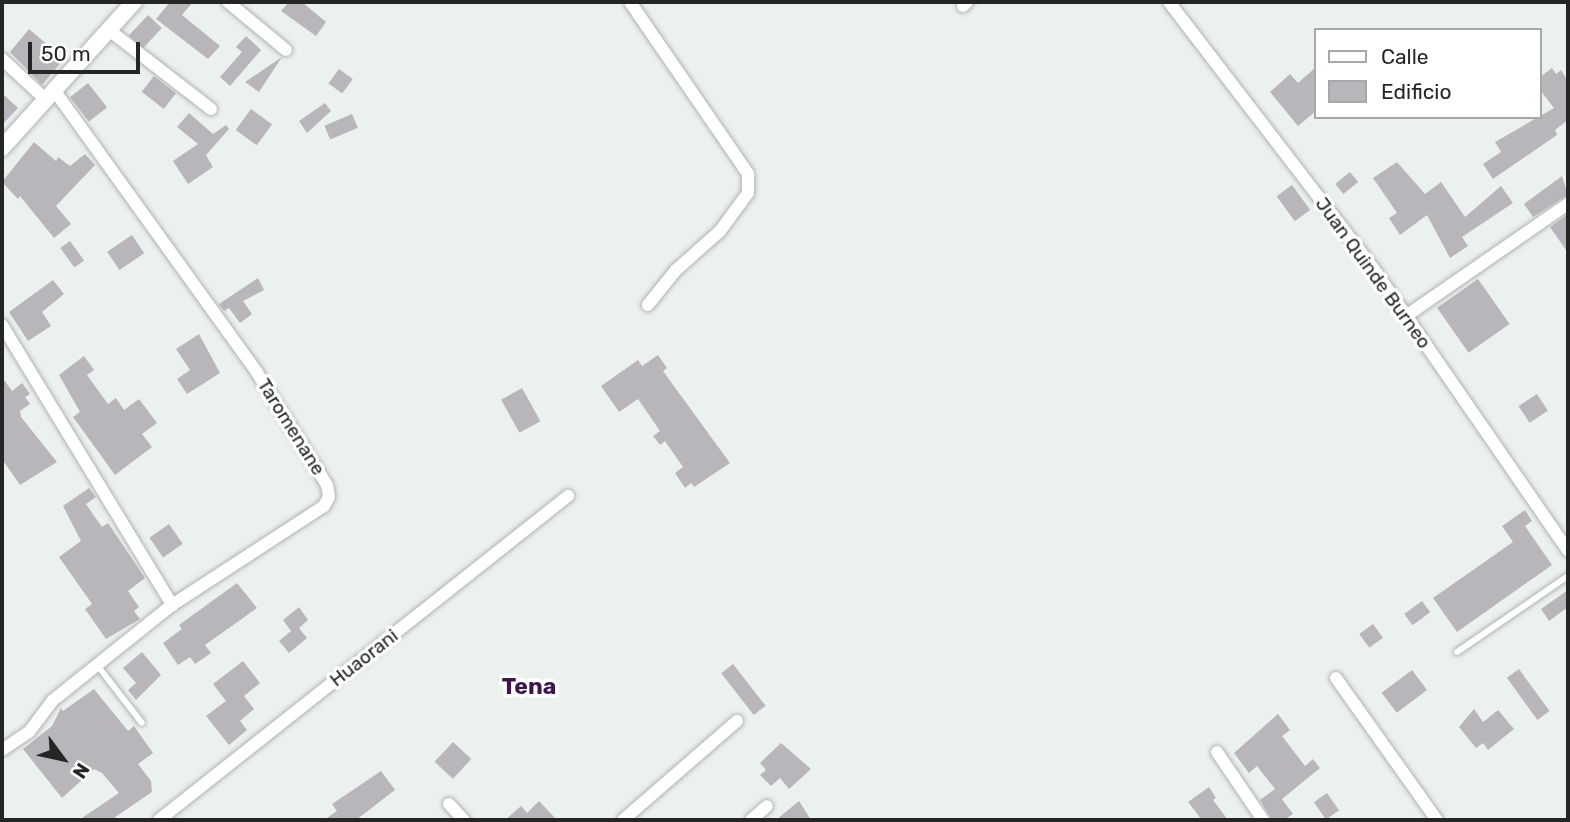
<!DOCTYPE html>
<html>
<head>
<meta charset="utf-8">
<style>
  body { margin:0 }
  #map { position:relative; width:1570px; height:822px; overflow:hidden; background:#ebf1ef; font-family:Rubik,sans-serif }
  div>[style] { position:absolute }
  .building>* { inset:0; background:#b9b6bb; transform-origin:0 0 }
  .roads { filter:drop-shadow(0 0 2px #aeb4b2) drop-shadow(0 0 2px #aeb4b2) }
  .service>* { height:6px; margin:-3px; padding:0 3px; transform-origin:3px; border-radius:3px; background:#fff }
  .minor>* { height:12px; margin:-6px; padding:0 6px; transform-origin:6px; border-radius:6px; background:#fff }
  .tertiary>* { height:16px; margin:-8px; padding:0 8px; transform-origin:8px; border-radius:8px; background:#fff }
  span { translate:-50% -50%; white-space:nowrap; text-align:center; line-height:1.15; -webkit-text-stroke:7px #fff; paint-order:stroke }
  .street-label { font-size:19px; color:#242626 }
  .quarter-label { font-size:23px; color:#3d164c; font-weight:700 }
  .frame { position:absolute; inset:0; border:4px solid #242626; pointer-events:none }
  .legend { position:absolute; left:1314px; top:28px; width:228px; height:91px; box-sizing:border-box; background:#fff; border:2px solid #a7a8a8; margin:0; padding:9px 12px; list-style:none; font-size:21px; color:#242626 }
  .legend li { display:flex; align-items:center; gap:14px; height:35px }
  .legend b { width:35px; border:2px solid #a7a8a8 }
  .north { position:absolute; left:28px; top:724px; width:70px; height:70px; -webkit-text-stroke:5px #fff; paint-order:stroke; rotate:123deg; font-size:19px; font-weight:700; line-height:28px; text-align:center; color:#242626 }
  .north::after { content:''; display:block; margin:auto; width:24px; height:32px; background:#242626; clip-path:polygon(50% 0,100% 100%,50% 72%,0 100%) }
  .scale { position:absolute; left:28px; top:42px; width:112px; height:32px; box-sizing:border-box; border:4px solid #242626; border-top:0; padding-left:9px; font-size:21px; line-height:24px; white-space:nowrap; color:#242626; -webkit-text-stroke:5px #fff; paint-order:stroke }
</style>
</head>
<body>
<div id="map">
  <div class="building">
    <div style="clip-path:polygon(170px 2px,193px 2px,182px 15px,220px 46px,208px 59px,156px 19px)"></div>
    <div style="clip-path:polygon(289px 2px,302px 2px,326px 22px,316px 36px,281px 11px)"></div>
    <div style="left:148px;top:15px;width:19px;height:28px;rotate:43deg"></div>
    <div style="clip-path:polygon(29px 29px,64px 59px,42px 85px,10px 52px)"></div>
    <div style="clip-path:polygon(246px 36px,261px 50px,230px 86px,220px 77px,242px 52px,236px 47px)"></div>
    <div style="clip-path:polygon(282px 57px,259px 92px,245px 82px)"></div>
    <div style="clip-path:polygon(1316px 67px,1316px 111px,1298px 126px,1270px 92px,1290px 74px,1298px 83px)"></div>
    <div style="clip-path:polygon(1552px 68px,1556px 74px,1561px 70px,1568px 81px,1568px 120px,1555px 130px,1557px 135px,1493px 179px,1483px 164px,1501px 152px,1495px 142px,1554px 108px,1540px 90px,1540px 77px)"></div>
    <div style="left:339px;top:69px;width:17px;height:18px;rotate:36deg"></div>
    <div style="left:154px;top:76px;width:28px;height:20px;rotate:38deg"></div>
    <div style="left:88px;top:83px;width:31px;height:23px;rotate:52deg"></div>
    <div style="clip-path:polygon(2px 93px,18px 108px,2px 125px)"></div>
    <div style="clip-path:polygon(325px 103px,331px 111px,307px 133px,299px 121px)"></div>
    <div style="left:251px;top:109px;width:26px;height:26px;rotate:36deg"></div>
    <div style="clip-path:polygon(189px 113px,213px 134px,226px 125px,229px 129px,206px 155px,213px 167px,188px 184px,173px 161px,198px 144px,177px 127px)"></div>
    <div style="left:352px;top:114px;width:15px;height:30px;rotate:67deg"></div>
    <div style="clip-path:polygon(34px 142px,56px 161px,58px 157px,70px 166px,85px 154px,95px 165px,56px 206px,71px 224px,54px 238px,20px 196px,18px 199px,2px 182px)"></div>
    <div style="clip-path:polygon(1397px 162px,1425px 194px,1441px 182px,1465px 217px,1501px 186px,1513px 203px,1462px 237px,1468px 246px,1450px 258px,1427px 215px,1400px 235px,1389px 218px,1397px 213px,1373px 178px)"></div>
    <div style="left:1350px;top:172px;width:13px;height:19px;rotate:51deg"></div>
    <div style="clip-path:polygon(1562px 176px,1568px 195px,1533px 217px,1524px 204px)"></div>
    <div style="left:1292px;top:185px;width:31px;height:19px;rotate:54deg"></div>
    <div style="clip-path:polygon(1568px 214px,1568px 253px,1550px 227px)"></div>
    <div style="left:132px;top:235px;width:22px;height:30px;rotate:56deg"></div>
    <div style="left:70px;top:241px;width:24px;height:12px;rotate:54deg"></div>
    <div style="clip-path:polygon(258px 278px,264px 290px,243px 301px,252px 314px,240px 323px,229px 308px,224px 311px,219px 304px)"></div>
    <div style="left:1478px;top:279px;width:55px;height:50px;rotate:55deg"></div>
    <div style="clip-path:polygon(53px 280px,64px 294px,42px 312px,51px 326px,28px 341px,9px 312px)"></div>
    <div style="clip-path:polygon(199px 334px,220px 373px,187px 394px,177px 379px,190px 370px,176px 349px)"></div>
    <div style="clip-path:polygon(658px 355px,667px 368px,663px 371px,730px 463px,694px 487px,691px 483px,685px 488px,675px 473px,683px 467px,665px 441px,660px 445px,653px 436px,660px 431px,638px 399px,619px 412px,601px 386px,638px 360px,642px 366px)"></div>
    <div style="clip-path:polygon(84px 356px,94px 370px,87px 375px,108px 404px,116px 398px,124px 410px,139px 399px,157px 423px,142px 434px,152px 447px,115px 475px,73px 417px,80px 412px,59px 375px)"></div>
    <div style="clip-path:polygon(2px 377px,12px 391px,22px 383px,30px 394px,25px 397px,30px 404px,20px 411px,21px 417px,57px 462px,20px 485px,2px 459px)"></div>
    <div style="left:522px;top:388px;width:38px;height:24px;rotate:61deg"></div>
    <div style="left:1537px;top:394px;width:20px;height:22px;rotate:57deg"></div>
    <div style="clip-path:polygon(89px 488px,96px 497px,86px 504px,102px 527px,108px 523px,145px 578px,128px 591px,139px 607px,134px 611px,140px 619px,106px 639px,85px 609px,92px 604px,59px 557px,81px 541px,63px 506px)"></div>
    <div style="clip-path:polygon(1525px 510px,1532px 521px,1525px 526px,1552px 565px,1457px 632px,1433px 598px,1513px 542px,1502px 526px)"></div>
    <div style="left:169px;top:524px;width:24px;height:24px;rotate:55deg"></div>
    <div style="clip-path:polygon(237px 583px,257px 608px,205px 645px,211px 653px,195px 664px,190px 657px,178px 665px,163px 643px,182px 629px,179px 625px)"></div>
    <div style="clip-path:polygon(1568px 590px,1568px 607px,1549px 621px,1541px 609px)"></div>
    <div style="left:1422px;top:601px;width:14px;height:22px;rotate:54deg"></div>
    <div style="clip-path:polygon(299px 607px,308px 620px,299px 628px,307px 638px,289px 653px,279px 641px,291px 631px,283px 620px)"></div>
    <div style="left:1373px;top:624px;width:17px;height:17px;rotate:54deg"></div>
    <div style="clip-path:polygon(142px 652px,161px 675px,136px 700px,128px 690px,136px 683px,123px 668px)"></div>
    <div style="clip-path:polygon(243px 661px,260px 683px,244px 696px,254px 709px,240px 721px,247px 730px,229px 745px,206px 716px,226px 701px,213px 684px)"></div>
    <div style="left:733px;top:664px;width:53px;height:15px;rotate:52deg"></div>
    <div style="left:1519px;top:669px;width:52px;height:15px;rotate:54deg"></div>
    <div style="left:1412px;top:670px;width:25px;height:38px;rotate:53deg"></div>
    <div style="clip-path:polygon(94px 689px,128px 731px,134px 726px,153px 753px,138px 764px,151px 781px,152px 792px,111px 820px,79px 820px,119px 793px,102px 773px,94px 769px,62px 798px,23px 749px,52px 726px,61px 708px,63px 711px)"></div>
    <div style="clip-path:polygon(1474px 709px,1483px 722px,1498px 710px,1514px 729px,1488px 750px,1483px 743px,1476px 748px,1459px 727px)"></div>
    <div style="clip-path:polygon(1278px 714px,1290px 730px,1282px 736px,1305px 766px,1313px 759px,1320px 768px,1282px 799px,1293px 814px,1284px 820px,1272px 820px,1260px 800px,1275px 789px,1257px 766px,1249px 773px,1234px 753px)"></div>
    <div style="left:453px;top:742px;width:25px;height:27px;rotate:43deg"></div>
    <div style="clip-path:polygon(781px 743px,811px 769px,789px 789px,780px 778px,771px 786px,760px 775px,766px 770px,760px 763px)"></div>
    <div style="clip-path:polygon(381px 771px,395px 790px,356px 820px,324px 820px,337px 811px,332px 804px)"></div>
    <div style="clip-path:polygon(1209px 787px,1216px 798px,1213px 800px,1228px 820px,1202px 820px,1188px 802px)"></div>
    <div style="left:1327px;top:793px;width:21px;height:16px;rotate:55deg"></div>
    <div style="clip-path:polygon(539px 801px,557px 820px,505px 820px,521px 806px,527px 813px)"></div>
    <div style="clip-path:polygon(799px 801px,811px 820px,776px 820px)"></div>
  </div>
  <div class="roads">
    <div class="service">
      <div style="left:1457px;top:652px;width:135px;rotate:-34.4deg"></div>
      <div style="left:97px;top:665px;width:73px;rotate:52.2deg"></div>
    </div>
    <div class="minor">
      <div style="left:228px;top:2px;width:75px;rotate:39.6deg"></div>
      <div style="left:630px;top:2px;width:209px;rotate:55.5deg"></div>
      <div style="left:748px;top:174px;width:19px;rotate:90deg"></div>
      <div style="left:748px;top:193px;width:47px;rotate:126.4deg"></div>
      <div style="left:720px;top:231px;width:59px;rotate:138.4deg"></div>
      <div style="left:676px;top:270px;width:45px;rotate:128.7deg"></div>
      <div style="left:1169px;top:2px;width:335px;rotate:52.5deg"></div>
      <div style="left:1373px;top:268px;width:344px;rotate:55.4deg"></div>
      <div style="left:963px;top:6px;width:6px;rotate:-45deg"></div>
      <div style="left:109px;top:30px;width:129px;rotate:37.8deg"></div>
      <div style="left:2px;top:59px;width:59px;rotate:42.9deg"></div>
      <div style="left:1406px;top:316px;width:197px;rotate:-34.7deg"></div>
      <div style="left:2px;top:325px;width:328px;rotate:58.7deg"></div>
      <div style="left:1336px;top:678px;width:174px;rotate:54.6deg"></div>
      <div style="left:2px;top:750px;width:32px;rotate:-34deg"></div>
      <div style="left:29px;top:732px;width:39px;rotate:-53deg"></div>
      <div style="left:52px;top:701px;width:154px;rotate:-38.7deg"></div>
      <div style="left:172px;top:605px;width:181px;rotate:-33.1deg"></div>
      <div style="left:324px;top:506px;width:10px;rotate:-61deg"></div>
      <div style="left:329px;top:497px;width:12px;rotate:-99deg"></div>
      <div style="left:327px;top:485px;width:134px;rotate:-121.9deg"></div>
      <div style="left:256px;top:371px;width:346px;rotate:-125.7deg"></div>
      <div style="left:1217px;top:752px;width:82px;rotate:55.9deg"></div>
      <div style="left:449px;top:804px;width:22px;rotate:47deg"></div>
      <div style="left:159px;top:820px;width:522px;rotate:-38.39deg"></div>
      <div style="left:623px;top:820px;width:151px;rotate:-41deg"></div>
      <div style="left:751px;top:820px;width:21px;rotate:-41deg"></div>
    </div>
    <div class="tertiary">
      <div style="left:2px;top:148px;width:197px;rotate:-47.9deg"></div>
    </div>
  </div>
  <div class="street-label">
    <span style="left:1373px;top:273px;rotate:54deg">Juan Quinde Burneo</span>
    <span style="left:291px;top:427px;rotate:58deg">Taromenane</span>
    <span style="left:364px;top:658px;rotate:-38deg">Huaorani</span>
  </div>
  <div class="quarter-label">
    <span style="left:529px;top:686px">Tena</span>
  </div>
  <div class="frame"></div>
  <ul class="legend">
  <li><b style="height:9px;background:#fff"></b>Calle</li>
  <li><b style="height:19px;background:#b9b6bb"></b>Edificio</li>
  </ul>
  <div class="north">N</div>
  <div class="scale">50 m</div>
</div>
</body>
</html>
